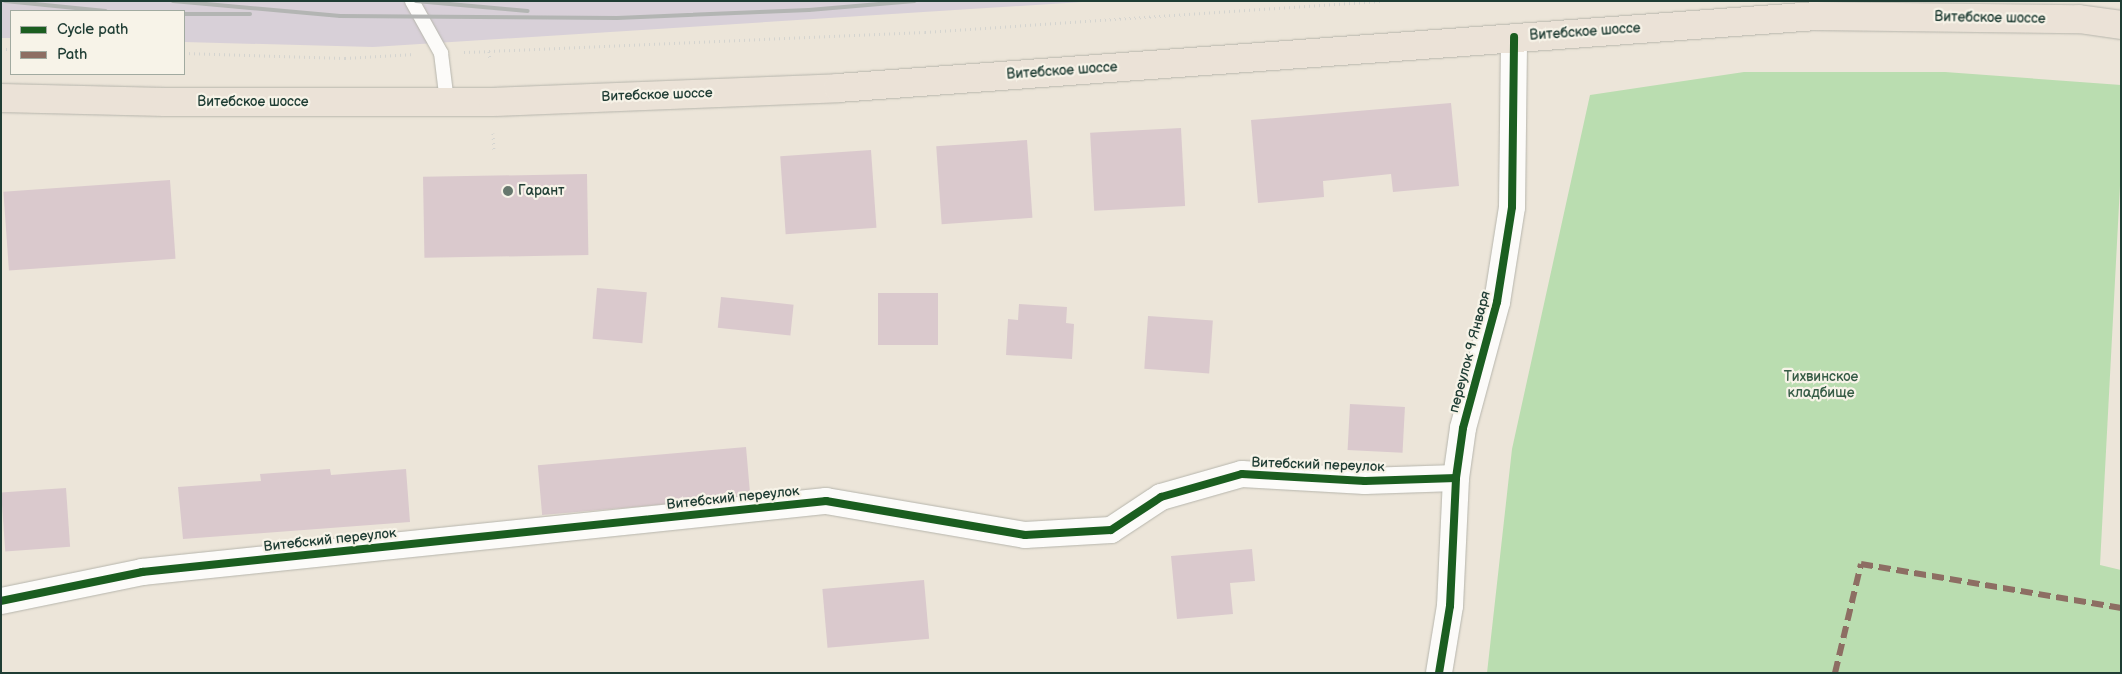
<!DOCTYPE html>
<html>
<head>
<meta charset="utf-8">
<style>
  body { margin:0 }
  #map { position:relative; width:2122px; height:674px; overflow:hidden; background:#ece5d9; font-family:"Balsamiq Sans",sans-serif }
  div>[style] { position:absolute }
  .industrial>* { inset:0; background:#d8d0d8 }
  .green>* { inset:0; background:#baddb0 }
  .building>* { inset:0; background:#dac9cd; transform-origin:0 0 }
  .path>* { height:3px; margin-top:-1.5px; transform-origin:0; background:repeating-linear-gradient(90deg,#d4d4d0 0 1px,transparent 0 5px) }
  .roads { filter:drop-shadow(0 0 1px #b6b5ac) drop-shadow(0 0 1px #b6b5ac) }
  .lane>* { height:14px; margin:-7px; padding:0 7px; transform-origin:7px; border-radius:7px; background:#fcfbf9 }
  .street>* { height:26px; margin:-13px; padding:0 13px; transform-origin:13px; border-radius:13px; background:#fcfbf9 }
  .primary>* { height:28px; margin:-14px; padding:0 14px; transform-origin:14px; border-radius:14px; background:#ebe2d7 }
  .rail>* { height:4px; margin:-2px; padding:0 2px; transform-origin:2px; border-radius:2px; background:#b3b5b3 }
  .quiet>* { height:6px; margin-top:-3px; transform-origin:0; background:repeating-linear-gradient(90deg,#8d6e63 0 12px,transparent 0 18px) }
  .cycleway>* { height:8px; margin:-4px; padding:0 4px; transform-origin:4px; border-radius:4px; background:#1b5e20 }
  .dots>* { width:14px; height:14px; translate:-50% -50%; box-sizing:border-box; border:2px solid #f7f3e8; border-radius:50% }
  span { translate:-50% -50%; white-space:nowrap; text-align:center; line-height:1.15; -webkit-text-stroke:4.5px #f7f3e8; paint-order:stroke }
  .street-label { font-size:14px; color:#1f3d34 }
  .poi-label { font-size:14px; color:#1f3d34 }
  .left { translate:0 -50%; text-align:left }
  .park-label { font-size:14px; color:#365c46 }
  .frame { position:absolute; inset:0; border:2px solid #1f3d34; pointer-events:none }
  .legend { position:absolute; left:10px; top:10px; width:175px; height:65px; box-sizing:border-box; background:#f7f3e8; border:1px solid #a1aaa0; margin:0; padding:6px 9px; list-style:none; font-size:15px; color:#1f3d34 }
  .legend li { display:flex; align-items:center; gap:10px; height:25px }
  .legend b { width:25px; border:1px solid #a1aaa0 }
</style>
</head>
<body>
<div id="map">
  <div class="industrial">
    <div style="clip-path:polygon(1px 1px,1098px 1px,373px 47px,184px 42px,184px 11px,11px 11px,11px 38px,1px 38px)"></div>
  </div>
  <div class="green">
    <div style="clip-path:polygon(1744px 72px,1945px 72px,2121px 85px,2121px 167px,2100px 565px,2121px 570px,2121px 673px,1487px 673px,1512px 449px,1590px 95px)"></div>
  </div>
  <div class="building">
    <div style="clip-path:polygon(1451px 103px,1459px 186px,1393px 192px,1391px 174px,1323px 181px,1324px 197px,1258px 203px,1251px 120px)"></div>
    <div style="left:1181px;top:128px;width:78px;height:91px;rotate:87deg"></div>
    <div style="left:1027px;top:140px;width:78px;height:91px;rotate:86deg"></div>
    <div style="left:871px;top:150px;width:78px;height:91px;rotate:86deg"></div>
    <div style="left:587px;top:174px;width:81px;height:164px;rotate:89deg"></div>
    <div style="left:170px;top:180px;width:79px;height:167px;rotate:86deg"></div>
    <div style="left:597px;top:288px;width:50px;height:51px;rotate:5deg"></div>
    <div style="left:878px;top:293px;width:60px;height:52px"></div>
    <div style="left:721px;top:297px;width:73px;height:31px;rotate:6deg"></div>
    <div style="clip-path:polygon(1019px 304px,1067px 307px,1066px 323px,1074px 324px,1072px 359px,1006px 355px,1008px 319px,1018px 320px)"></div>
    <div style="left:1148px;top:316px;width:65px;height:53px;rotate:4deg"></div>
    <div style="left:1350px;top:404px;width:55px;height:46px;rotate:3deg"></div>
    <div style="left:746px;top:447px;width:50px;height:209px;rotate:85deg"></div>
    <div style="clip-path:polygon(330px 469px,331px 475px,406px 469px,410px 522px,183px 539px,178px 487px,261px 481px,260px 474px)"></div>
    <div style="left:66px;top:488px;width:59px;height:65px;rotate:86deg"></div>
    <div style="clip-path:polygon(1252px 549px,1255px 581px,1230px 583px,1233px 614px,1177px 619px,1171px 556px)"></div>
    <div style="left:924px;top:580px;width:59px;height:102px;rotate:85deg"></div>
  </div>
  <div class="path">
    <div style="left:1px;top:49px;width:10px"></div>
    <div style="left:489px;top:51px;width:436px;rotate:-2.5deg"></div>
    <div style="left:925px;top:32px;width:457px;rotate:-3.9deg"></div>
    <div style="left:464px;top:52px;width:25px;rotate:-2deg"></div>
    <div style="left:489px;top:51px;width:9px;rotate:84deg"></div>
    <div style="left:184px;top:53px;width:161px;rotate:1.8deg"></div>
    <div style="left:345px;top:58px;width:70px;rotate:-3.3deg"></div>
    <div style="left:493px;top:133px;width:17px;rotate:87deg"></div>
  </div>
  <div class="roads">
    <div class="lane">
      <div style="left:412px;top:1px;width:60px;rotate:60.9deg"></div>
      <div style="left:441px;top:53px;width:49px;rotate:83deg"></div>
    </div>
    <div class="street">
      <div style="left:1px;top:601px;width:144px;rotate:-11.6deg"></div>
      <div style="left:142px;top:572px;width:688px;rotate:-5.93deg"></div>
      <div style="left:826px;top:501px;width:202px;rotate:9.7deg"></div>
      <div style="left:1025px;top:535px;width:86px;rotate:-3.3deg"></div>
      <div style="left:1111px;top:530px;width:60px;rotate:-33.4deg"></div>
      <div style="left:1161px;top:497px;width:84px;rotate:-15.9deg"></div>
      <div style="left:1242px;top:474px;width:123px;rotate:3.3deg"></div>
      <div style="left:1365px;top:481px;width:91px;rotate:-1.9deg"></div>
      <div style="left:1439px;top:673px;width:68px;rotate:-80.7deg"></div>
      <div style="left:1450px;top:606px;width:128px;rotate:-87.3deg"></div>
      <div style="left:1456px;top:478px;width:50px;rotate:-82deg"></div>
      <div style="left:1463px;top:428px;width:131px;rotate:-74.9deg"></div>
      <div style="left:1497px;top:302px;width:96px;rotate:-81deg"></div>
      <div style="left:1512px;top:207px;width:170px;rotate:-89.3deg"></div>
    </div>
    <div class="primary">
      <div style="left:1px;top:98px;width:164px;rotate:1.4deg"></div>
      <div style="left:165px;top:102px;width:328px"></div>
      <div style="left:493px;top:102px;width:345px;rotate:-2.3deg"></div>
      <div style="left:838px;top:88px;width:980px;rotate:-4.21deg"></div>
      <div style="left:1815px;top:16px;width:264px;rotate:0.7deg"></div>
      <div style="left:2079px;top:19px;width:42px;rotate:8.1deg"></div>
    </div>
  </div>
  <div class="rail">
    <div style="left:5px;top:1px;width:101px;rotate:5.7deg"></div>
    <div style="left:173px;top:1px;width:168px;rotate:5.1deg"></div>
    <div style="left:340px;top:16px;width:277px;rotate:0.4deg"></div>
    <div style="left:617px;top:18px;width:192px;rotate:-2.4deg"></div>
    <div style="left:809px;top:10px;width:106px;rotate:-4.9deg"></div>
    <div style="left:416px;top:1px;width:112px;rotate:5.1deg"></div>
    <div style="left:184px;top:14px;width:66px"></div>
  </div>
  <div class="quiet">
    <div style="left:1835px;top:673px;width:112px;rotate:-76.6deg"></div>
    <div style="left:1861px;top:564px;width:264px;rotate:9.6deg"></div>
  </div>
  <div class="cycleway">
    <div style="left:1px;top:601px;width:144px;rotate:-11.6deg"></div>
    <div style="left:142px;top:572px;width:688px;rotate:-5.93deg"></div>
    <div style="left:826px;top:501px;width:202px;rotate:9.7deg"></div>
    <div style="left:1025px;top:535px;width:86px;rotate:-3.3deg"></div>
    <div style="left:1111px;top:530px;width:60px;rotate:-33.4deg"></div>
    <div style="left:1161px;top:497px;width:84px;rotate:-15.9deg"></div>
    <div style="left:1242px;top:474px;width:123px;rotate:3.3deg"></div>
    <div style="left:1365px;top:481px;width:91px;rotate:-1.9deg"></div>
    <div style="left:1439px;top:673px;width:68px;rotate:-80.7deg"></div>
    <div style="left:1450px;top:606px;width:128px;rotate:-87.3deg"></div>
    <div style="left:1456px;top:478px;width:50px;rotate:-82deg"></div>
    <div style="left:1463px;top:428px;width:131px;rotate:-74.9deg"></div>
    <div style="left:1497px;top:302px;width:96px;rotate:-81deg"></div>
    <div style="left:1512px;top:207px;width:170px;rotate:-89.3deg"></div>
  </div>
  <div class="dots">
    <div style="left:508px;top:191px;background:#67786e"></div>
  </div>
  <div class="street-label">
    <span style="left:1990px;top:18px;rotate:1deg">Витебское шоссе</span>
    <span style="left:1585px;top:32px;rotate:-4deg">Витебское шоссе</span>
    <span style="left:1062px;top:71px;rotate:-4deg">Витебское шоссе</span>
    <span style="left:657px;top:95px;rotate:-2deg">Витебское шоссе</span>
    <span style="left:253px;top:102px">Витебское шоссе</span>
    <span style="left:1470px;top:352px;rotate:-75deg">переулок 9 Января</span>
    <span style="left:1318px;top:465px;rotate:2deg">Витебский переулок</span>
    <span style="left:733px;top:498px;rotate:-6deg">Витебский переулок</span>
    <span style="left:330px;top:540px;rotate:-6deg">Витебский переулок</span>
  </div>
  <div class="poi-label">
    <span class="left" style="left:518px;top:191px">Гарант</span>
  </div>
  <div class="park-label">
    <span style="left:1821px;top:385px">Тихвинское<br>кладбище</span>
  </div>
  <div class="frame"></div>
  <ul class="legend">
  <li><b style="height:6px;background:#1b5e20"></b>Cycle path</li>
  <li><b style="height:6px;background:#8d6e63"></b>Path</li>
  </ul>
</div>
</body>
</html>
